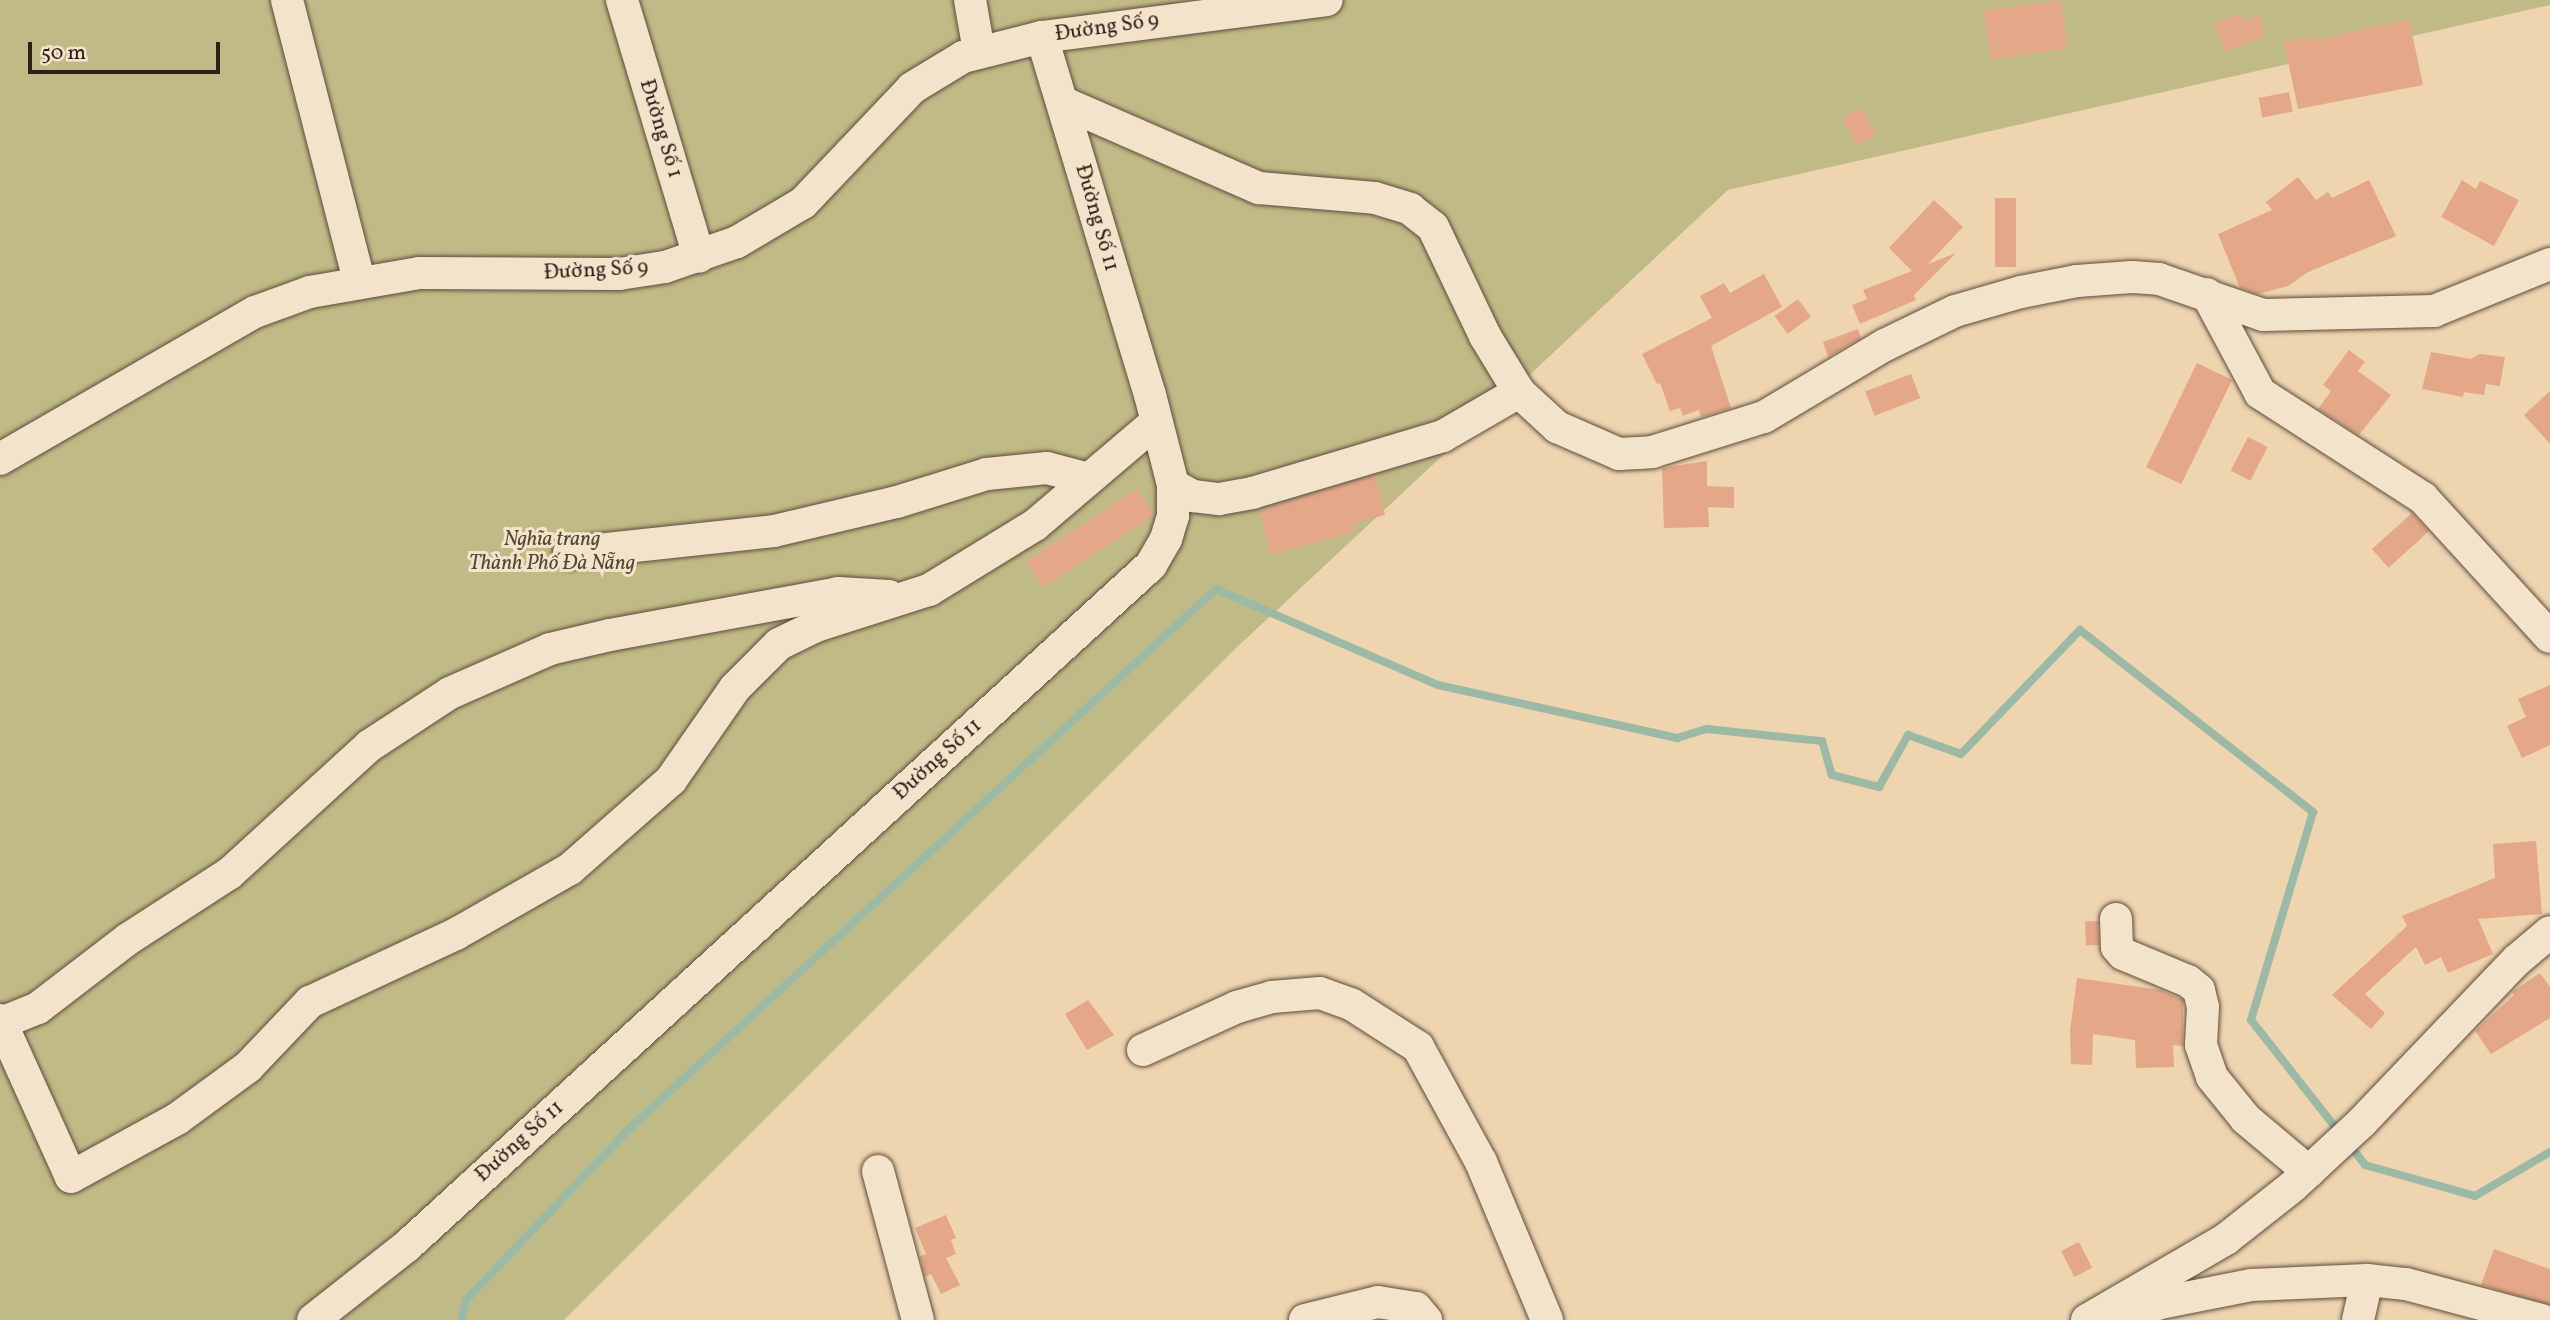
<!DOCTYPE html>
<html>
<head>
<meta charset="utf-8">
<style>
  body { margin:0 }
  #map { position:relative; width:2550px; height:1320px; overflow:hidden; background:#eed4af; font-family:Vollkorn,serif }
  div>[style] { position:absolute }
  .green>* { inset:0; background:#c0bb86 }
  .stream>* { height:8px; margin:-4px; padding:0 4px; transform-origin:4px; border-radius:4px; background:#9bb9a5 }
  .building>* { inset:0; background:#e4a889; transform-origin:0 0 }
  .roads { filter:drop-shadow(0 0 2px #5d4d3e) drop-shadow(0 0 2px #5d4d3e) }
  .minor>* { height:32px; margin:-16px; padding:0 16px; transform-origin:16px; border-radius:16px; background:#f4e3cb }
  span { translate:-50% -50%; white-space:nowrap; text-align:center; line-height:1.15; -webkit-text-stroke:6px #f4e3cb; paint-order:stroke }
  .street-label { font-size:21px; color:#2d2018 }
  .park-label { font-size:21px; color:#524734; font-style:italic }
  .scale { position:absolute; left:28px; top:42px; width:192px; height:32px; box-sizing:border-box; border:4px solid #2d2018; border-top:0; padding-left:9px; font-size:21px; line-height:24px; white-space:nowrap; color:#2d2018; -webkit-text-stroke:5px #f4e3cb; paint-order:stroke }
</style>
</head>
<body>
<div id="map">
  <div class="green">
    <div style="clip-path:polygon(0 0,2550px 0,2550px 5px,1728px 190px,1235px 649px,564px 1320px,0 1320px)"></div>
  </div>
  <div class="stream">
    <div style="left:2348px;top:1143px;width:28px;rotate:52deg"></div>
    <div style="left:2365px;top:1165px;width:114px;rotate:15.7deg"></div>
    <div style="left:2475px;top:1196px;width:87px;rotate:-30.4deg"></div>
    <div style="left:461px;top:1320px;width:21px;rotate:-76deg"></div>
    <div style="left:466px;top:1300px;width:238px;rotate:-46.4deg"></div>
    <div style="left:630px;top:1128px;width:796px;rotate:-42.61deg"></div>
    <div style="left:1216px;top:589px;width:242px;rotate:23.4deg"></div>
    <div style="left:1438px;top:685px;width:245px;rotate:12.5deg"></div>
    <div style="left:1677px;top:738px;width:31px;rotate:-17deg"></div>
    <div style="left:1707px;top:729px;width:116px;rotate:6deg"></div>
    <div style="left:1822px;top:741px;width:35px;rotate:74deg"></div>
    <div style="left:1832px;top:775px;width:49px;rotate:14.3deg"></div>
    <div style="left:1879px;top:787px;width:60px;rotate:-60.9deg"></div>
    <div style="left:1908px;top:735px;width:56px;rotate:19.7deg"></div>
    <div style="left:1961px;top:754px;width:172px;rotate:-46.2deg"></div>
    <div style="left:2080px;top:630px;width:296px;rotate:38deg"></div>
    <div style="left:2313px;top:812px;width:217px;rotate:106.6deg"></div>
    <div style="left:2251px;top:1020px;width:144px;rotate:51.8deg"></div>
  </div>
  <div class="building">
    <div style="left:2061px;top:0;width:49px;height:78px;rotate:82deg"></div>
    <div style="clip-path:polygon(2240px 14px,2243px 20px,2260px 16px,2264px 36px,2225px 52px,2214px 24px)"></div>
    <div style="clip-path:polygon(2409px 19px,2423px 85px,2298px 109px,2284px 42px,2312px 37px,2313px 41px)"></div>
    <div style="left:2289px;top:92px;width:20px;height:31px;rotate:79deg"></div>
    <div style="left:1862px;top:108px;width:31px;height:22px;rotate:63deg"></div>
    <div style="clip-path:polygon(2298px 177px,2316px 200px,2328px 192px,2332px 198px,2369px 180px,2396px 236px,2308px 272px,2288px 286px,2258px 294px,2240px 288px,2218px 234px,2272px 210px,2266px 202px)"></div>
    <div style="clip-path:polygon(2462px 180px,2476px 189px,2480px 181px,2519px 200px,2494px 246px,2441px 217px)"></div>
    <div style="left:1995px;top:198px;width:21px;height:69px"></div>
    <div style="clip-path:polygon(1934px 200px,1963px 227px,1928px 264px,1956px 253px,1914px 295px,1916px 300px,1860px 324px,1852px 305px,1867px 299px,1863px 290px,1912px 271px,1889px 248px)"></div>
    <div style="clip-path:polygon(1764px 274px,1782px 307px,1711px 346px,1731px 408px,1701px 417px,1699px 410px,1683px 416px,1680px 408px,1670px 411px,1660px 383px,1657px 384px,1642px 354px,1712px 318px,1700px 296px,1724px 283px,1730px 293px)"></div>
    <div style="left:1798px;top:299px;width:22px;height:29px;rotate:54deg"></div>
    <div style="clip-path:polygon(1858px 329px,1861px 338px,1828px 357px,1823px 342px)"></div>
    <div style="clip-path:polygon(2349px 350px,2365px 362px,2358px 371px,2391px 395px,2359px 435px,2318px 409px,2331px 391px,2323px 385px)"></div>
    <div style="clip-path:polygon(2431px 352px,2471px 359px,2480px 354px,2505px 357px,2500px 386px,2486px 384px,2484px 395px,2464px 392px,2463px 397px,2422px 389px)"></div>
    <div style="left:2197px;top:363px;width:39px;height:116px;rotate:26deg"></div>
    <div style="left:1911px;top:374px;width:26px;height:49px;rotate:69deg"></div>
    <div style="clip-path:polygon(2550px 391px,2550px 444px,2524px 415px)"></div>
    <div style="left:2248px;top:437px;width:22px;height:38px;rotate:27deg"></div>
    <div style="clip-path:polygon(1707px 461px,1707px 486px,1734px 487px,1734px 508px,1708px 507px,1709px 527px,1664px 528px,1662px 468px)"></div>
    <div style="clip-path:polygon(1375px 475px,1385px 515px,1353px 523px,1355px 532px,1270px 555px,1260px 510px)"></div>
    <div style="left:1137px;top:489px;width:31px;height:132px;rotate:57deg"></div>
    <div style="left:2412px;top:513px;width:25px;height:54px;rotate:48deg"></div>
    <div style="clip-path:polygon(2550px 685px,2550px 745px,2522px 758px,2507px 726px,2526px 717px,2518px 699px)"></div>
    <div style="clip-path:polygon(2536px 841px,2542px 914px,2478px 919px,2493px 954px,2448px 973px,2441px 957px,2425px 965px,2416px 947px,2365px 994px,2385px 1013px,2371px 1029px,2332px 995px,2407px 926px,2402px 916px,2495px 878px,2493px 844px)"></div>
    <div style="left:2098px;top:921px;width:24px;height:13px;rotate:88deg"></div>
    <div style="clip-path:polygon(2540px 973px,2550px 987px,2550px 1018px,2491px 1054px,2475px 1031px,2514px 995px,2512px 992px)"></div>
    <div style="clip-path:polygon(2077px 978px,2161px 990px,2183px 1000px,2183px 1046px,2173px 1045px,2174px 1067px,2136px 1068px,2135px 1040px,2093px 1034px,2092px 1065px,2071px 1064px,2070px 1031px)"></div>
    <div style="clip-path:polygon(1088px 1000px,1114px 1035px,1087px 1050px,1065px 1014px)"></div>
    <div style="clip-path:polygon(946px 1215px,956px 1238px,951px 1240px,956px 1254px,946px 1258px,960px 1285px,941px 1294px,931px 1274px,925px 1277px,920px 1256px,926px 1254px,915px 1228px)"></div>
    <div style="left:2079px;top:1242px;width:29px;height:20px;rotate:63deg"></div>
    <div style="clip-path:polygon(2494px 1249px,2550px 1269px,2550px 1305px,2481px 1285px)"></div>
  </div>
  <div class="roads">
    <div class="minor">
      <div style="left:287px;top:0;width:289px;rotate:75.6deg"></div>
      <div style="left:622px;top:0;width:268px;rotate:73.3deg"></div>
      <div style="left:970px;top:0;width:52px;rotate:80deg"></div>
      <div style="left:1064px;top:103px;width:213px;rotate:23.6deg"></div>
      <div style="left:1259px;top:188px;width:116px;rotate:4.9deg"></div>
      <div style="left:1375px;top:198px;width:37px;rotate:17deg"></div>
      <div style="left:1410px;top:209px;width:29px;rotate:38deg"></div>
      <div style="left:1433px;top:227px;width:121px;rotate:64.5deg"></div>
      <div style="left:1485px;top:336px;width:66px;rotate:58.7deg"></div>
      <div style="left:1519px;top:392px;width:52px;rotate:42.6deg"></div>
      <div style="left:1557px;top:427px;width:68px;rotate:23.5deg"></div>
      <div style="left:1619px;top:454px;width:33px;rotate:-3deg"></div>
      <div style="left:1652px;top:452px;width:117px;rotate:-17.4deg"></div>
      <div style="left:1764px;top:417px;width:141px;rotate:-30.8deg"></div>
      <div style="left:1885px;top:345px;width:78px;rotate:-25.9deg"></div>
      <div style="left:1955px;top:311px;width:69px;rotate:-16.1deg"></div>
      <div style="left:2021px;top:292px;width:57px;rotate:-11.1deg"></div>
      <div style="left:2077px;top:281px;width:55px;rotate:-4.2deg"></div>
      <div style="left:2132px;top:277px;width:27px;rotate:4deg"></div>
      <div style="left:2159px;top:279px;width:110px;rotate:19.1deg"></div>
      <div style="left:2263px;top:315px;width:171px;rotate:-1.3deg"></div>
      <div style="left:2434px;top:311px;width:125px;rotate:-22.1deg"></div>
      <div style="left:2207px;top:294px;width:112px;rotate:61.8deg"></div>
      <div style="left:2260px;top:393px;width:194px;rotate:32.8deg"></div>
      <div style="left:2423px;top:498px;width:188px;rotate:47.6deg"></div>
      <div style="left:0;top:459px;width:294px;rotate:-30deg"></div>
      <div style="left:255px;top:312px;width:59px;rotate:-20deg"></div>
      <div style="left:310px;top:292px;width:111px;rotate:-9.9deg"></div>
      <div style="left:419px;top:273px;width:200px;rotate:0.3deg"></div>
      <div style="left:619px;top:274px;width:47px;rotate:-8.7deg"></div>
      <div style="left:665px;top:267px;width:76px;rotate:-19.1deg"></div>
      <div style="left:737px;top:242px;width:77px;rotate:-30.6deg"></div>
      <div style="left:803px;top:203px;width:158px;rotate:-46.5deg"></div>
      <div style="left:912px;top:88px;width:60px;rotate:-31.3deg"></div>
      <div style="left:963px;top:57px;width:81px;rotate:-14.2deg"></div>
      <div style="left:1042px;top:37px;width:287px;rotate:-7.4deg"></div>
      <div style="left:1173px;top:485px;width:23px;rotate:29deg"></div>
      <div style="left:1193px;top:496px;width:26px;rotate:7deg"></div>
      <div style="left:1219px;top:499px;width:34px;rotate:-10deg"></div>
      <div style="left:1252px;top:493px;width:199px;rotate:-16.6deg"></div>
      <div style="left:1443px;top:436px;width:88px;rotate:-30.1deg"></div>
      <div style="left:569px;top:553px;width:206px;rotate:-6.1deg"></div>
      <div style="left:774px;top:531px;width:126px;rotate:-13.3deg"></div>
      <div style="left:897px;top:502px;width:94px;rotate:-17.3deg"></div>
      <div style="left:987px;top:474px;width:60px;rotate:-5.7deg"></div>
      <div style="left:1047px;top:468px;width:43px;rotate:14.7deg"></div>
      <div style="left:2116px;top:919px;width:28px;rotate:88deg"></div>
      <div style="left:2117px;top:947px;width:9px;rotate:49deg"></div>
      <div style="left:2123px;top:954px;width:70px;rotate:22.6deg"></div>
      <div style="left:2188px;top:981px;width:14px;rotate:39deg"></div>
      <div style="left:2199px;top:990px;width:17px;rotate:77deg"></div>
      <div style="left:2203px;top:1007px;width:38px;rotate:93deg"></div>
      <div style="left:2201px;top:1045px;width:34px;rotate:71deg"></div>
      <div style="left:2212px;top:1077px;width:54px;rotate:51deg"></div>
      <div style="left:2246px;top:1119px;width:82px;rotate:40.1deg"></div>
      <div style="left:0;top:1020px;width:172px;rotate:65.7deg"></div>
      <div style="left:71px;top:1177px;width:121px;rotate:-28.7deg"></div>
      <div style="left:177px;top:1119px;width:88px;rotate:-36.2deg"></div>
      <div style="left:248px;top:1067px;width:90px;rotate:-46.4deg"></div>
      <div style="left:310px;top:1002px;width:161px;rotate:-25deg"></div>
      <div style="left:456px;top:934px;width:131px;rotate:-29.7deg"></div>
      <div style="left:570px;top:869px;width:135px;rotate:-41.4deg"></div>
      <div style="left:671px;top:780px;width:112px;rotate:-55.2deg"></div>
      <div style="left:735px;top:688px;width:62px;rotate:-45deg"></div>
      <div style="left:779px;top:644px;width:41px;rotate:-25.9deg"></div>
      <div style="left:816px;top:626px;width:119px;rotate:-17.7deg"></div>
      <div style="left:929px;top:590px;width:124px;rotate:-31.5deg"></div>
      <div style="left:1035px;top:525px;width:159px;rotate:-40.4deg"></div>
      <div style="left:1px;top:1023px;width:40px;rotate:-22deg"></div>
      <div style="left:38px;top:1008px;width:113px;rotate:-37.5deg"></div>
      <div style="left:128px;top:939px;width:121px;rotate:-32.9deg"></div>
      <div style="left:230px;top:873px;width:188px;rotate:-42.4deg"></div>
      <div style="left:369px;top:746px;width:97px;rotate:-33.2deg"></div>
      <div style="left:450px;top:693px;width:109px;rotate:-23.7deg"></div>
      <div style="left:550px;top:649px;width:62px;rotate:-13.1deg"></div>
      <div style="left:610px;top:635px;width:232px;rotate:-10.4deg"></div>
      <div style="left:838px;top:593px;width:51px;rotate:3.4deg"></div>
      <div style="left:1143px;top:1050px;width:103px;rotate:-24.6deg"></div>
      <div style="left:1237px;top:1007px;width:36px;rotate:-16deg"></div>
      <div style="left:1272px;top:997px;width:48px;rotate:-4.8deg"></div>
      <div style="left:1320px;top:993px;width:33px;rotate:20deg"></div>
      <div style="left:1351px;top:1004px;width:80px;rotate:32.7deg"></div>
      <div style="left:1418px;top:1047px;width:131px;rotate:61.3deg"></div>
      <div style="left:1481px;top:1162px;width:171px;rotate:67.3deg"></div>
      <div style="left:878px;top:1171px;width:154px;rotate:75deg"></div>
      <div style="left:2118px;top:1319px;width:45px;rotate:-20.9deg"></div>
      <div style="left:2160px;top:1303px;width:93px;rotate:-11.2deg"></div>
      <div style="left:2251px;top:1285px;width:116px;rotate:-2.5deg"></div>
      <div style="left:2367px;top:1280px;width:39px;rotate:6deg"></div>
      <div style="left:2406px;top:1284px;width:140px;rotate:14.9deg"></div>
      <div style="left:313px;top:1320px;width:120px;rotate:-38.2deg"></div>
      <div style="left:407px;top:1246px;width:1009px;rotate:-42.47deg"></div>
      <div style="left:1151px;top:565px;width:30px;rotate:-60deg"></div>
      <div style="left:1166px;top:539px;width:24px;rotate:-73deg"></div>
      <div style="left:1173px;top:516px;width:31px;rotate:-90deg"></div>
      <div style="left:1173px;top:485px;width:93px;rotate:-104.3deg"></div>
      <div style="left:1150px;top:395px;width:374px;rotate:-106.8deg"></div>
      <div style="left:1305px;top:1320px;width:75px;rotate:-13.9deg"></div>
      <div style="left:1378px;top:1302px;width:38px;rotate:9deg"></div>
      <div style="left:1416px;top:1308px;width:16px;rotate:50deg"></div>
      <div style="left:2087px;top:1320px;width:161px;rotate:-30.2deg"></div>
      <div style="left:2226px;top:1239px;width:85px;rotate:-38.3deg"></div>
      <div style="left:2293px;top:1186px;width:94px;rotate:-42.8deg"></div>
      <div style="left:2362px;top:1122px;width:224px;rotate:-46.3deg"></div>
      <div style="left:2517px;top:960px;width:43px;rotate:-40.3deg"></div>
      <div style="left:2358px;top:1320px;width:41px;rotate:-77.3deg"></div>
    </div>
  </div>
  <div class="street-label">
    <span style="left:1107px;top:28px;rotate:-8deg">Đường Số 9</span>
    <span style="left:660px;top:129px;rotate:73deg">Đường Số 1</span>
    <span style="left:1096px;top:218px;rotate:74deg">Đường Số 11</span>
    <span style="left:596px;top:271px;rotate:-3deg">Đường Số 9</span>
    <span style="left:938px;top:760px;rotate:-42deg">Đường Số 11</span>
    <span style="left:520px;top:1142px;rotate:-42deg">Đường Số 11</span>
  </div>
  <div class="park-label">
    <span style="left:552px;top:552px">Nghĩa trang<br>Thành Phố Đà Nẵng</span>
  </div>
  <div class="scale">50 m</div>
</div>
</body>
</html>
